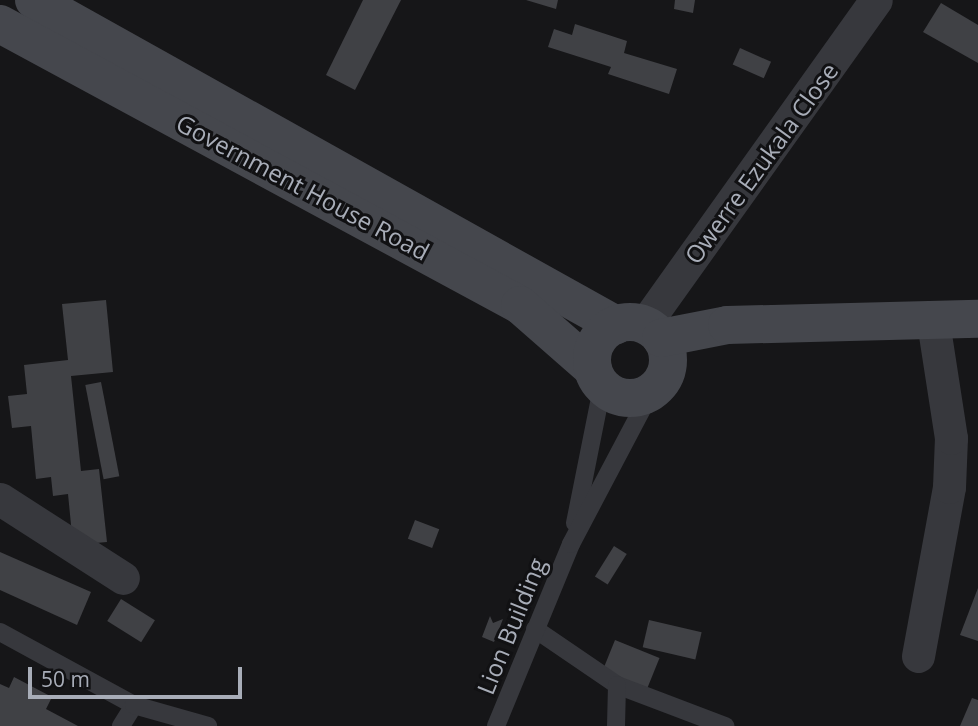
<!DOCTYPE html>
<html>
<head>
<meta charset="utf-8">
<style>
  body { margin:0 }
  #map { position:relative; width:978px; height:726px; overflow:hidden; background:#161618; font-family:"Open Sans",sans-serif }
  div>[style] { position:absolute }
  .building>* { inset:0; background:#404145; transform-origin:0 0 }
  .lane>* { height:18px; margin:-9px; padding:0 9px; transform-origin:9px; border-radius:9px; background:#37383d }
  .street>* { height:33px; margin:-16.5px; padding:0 16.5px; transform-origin:16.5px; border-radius:16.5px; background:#37383d }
  .secondary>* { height:38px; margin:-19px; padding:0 19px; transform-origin:19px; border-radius:19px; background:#45474d }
  .secondary>.ring { margin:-19px; padding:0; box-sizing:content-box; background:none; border:38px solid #45474d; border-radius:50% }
  span { translate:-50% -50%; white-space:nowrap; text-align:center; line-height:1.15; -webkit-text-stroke:6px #111113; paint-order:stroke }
  .street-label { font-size:24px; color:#a8adb8 }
  .scale { position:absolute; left:28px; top:667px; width:214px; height:32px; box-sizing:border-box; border:4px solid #a8adb8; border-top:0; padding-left:9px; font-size:21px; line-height:24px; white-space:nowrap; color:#a8adb8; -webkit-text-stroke:5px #111113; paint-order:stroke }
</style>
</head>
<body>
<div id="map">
  <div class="building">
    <div style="clip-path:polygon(363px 0,401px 0,355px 90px,326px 75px)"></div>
    <div style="clip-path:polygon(526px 0,558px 0,556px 9px)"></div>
    <div style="clip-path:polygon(675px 0,695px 0,693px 13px,674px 9px)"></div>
    <div style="clip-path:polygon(941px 3px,978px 25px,978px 63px,923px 32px)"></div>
    <div style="clip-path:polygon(575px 24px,627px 41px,624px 53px,677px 69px,669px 94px,608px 74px,611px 67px,548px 47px,554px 29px,572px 35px)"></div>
    <div style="left:740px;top:48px;width:34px;height:18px;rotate:24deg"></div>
    <div style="clip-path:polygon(106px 300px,113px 372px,71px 376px,81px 471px,99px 469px,107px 542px,73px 545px,68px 494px,53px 496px,51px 477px,36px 479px,31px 426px,12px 428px,8px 396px,27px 394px,24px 365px,68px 360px,62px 304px)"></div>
    <div style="left:101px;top:382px;width:96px;height:16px;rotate:79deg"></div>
    <div style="left:415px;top:520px;width:26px;height:20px;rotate:21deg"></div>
    <div style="left:614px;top:546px;width:15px;height:36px;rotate:32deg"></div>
    <div style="clip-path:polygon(0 552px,91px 592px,77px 625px,0 590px)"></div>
    <div style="clip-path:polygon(978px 588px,978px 641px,960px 635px)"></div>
    <div style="left:121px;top:599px;width:40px;height:26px;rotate:32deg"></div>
    <div style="clip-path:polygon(490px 616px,493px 623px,503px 619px,494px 642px,482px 637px)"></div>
    <div style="left:649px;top:620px;width:54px;height:28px;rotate:13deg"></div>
    <div style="left:615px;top:640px;width:48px;height:44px;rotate:22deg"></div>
    <div style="clip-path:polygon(14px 677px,52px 697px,46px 709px,78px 726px,0 726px,0 684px,9px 688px)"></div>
    <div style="clip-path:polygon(972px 698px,978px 700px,978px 726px,960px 726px)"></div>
  </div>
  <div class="lane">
    <div style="left:575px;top:523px;width:138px;rotate:-78.7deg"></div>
    <div style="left:535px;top:629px;width:99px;rotate:34.3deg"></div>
    <div style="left:617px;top:685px;width:116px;rotate:20.8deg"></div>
    <div style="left:0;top:632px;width:153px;rotate:28.6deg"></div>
    <div style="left:121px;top:726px;width:25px;rotate:-58deg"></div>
    <div style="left:134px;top:705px;width:77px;rotate:15.8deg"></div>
    <div style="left:496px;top:726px;width:197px;rotate:-67.6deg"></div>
    <div style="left:571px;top:544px;width:170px;rotate:-62.2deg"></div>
    <div style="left:616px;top:726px;width:41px;rotate:-88.6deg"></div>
  </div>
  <div class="street">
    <div style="left:644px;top:325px;width:399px;rotate:-54.5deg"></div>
    <div style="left:0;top:499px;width:146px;rotate:32.7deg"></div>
    <div style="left:918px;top:656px;width:172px;rotate:-79.6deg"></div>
    <div style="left:949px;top:487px;width:49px;rotate:-87.7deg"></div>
    <div style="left:951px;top:438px;width:117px;rotate:-98.8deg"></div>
  </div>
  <div class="secondary">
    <div style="left:34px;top:0;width:667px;rotate:29.18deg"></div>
    <div style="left:0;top:24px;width:591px;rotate:28.39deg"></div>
    <div style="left:520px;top:305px;width:97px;rotate:41.2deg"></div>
    <div class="ring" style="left:592px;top:322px;width:38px;height:38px"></div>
    <div style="left:661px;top:338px;width:67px;rotate:-11.1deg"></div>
    <div style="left:727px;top:325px;width:251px;rotate:-1.4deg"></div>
  </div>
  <div class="street-label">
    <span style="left:761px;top:163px;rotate:-54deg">Owerre Ezukala Close</span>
    <span style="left:303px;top:187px;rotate:28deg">Government House Road</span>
    <span style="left:511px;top:626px;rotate:-68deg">Lion Building</span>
  </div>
  <div class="scale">50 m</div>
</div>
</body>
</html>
